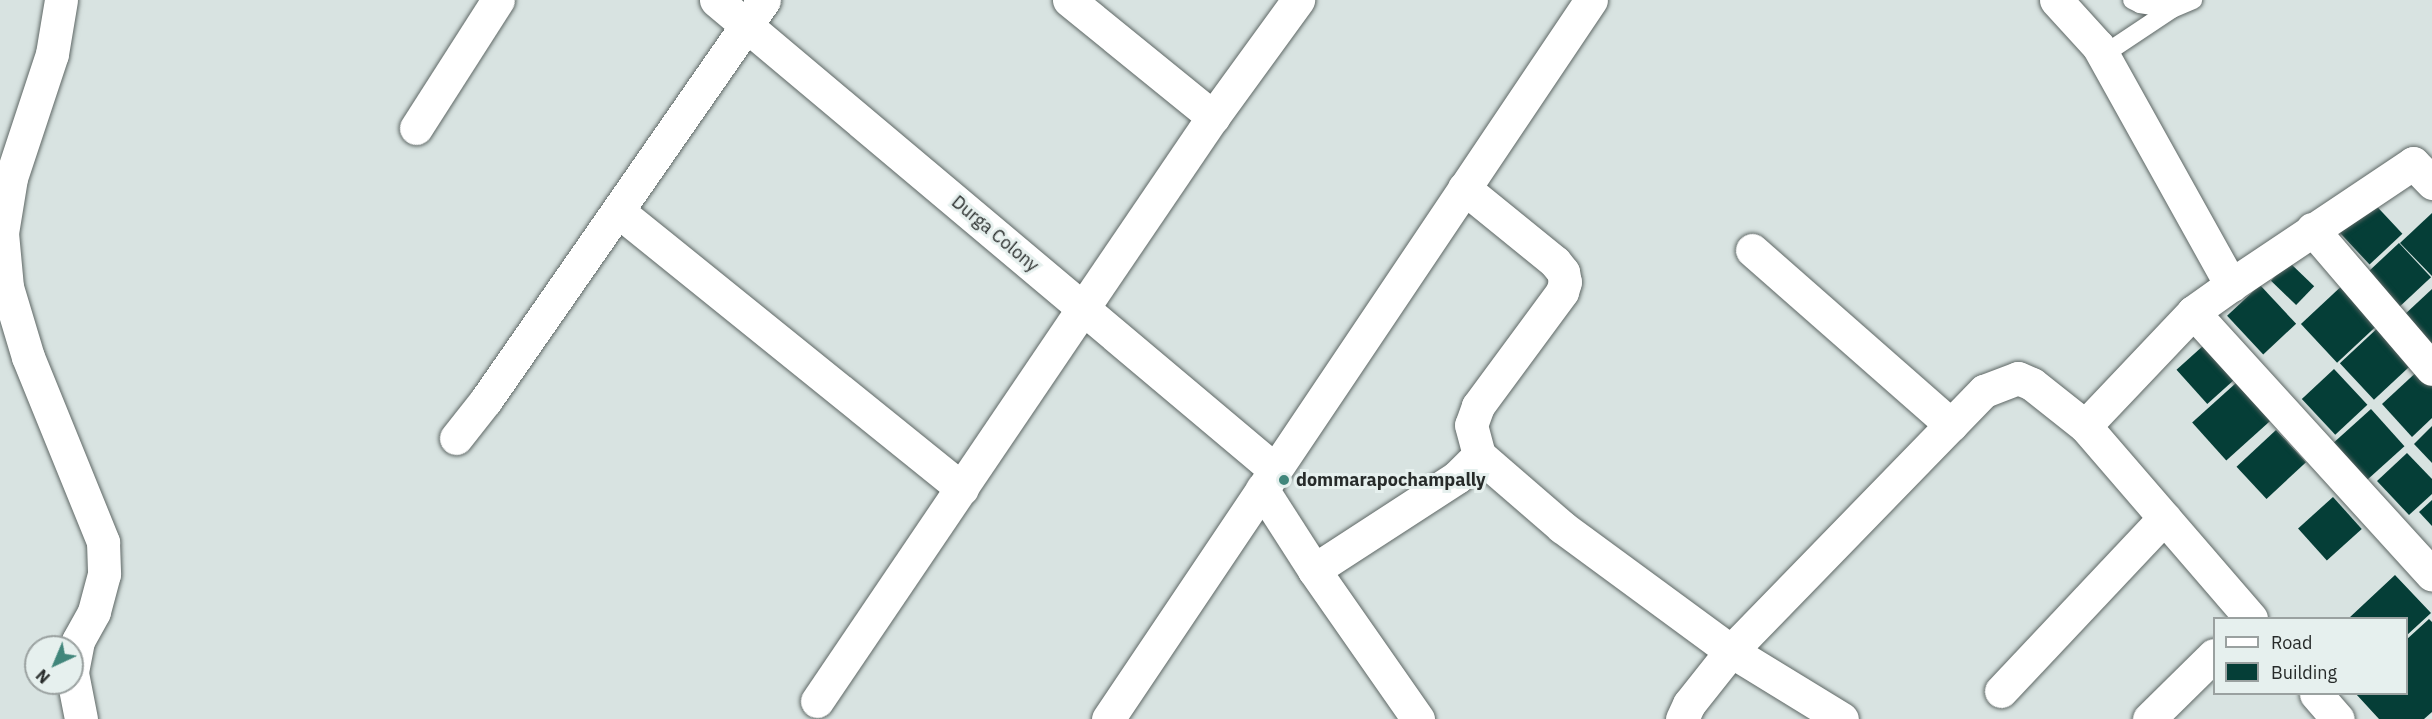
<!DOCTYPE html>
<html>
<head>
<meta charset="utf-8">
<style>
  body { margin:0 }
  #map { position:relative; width:2432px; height:719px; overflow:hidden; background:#d8e3e1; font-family:"IBM Plex Sans",sans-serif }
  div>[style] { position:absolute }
  .building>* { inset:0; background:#053e37; transform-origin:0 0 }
  .roads { filter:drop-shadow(0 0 2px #5e6765) drop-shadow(0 0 2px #5e6765) }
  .service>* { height:18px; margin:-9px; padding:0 9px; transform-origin:9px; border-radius:9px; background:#fff }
  .minor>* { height:33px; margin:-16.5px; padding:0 16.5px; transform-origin:16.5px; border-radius:16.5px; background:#fff }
  .tertiary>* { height:33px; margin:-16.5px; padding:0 16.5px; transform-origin:16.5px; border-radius:16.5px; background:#fff }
  .dots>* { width:16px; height:16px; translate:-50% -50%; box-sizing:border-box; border:3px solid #e6f0ee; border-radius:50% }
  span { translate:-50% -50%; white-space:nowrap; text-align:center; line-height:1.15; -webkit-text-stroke:6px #e6f0ee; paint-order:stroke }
  .street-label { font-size:18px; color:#272b2a }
  .poi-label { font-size:18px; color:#272b2a; font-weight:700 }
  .left { translate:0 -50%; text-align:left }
  .legend { position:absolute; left:2213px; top:617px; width:195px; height:78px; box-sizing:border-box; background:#e6f0ee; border:2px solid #9aa1a0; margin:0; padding:8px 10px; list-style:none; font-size:18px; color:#272b2a }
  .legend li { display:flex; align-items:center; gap:12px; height:30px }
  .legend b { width:30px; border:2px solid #9aa1a0 }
  .north { position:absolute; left:24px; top:635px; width:60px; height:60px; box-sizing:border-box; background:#e6f0ee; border:2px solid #9aa1a0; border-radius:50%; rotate:224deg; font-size:16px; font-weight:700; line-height:24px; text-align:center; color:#272b2a }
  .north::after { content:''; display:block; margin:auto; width:21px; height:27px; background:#41867b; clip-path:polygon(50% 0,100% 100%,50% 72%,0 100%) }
</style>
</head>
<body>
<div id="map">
  <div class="building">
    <div style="left:2369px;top:198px;width:49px;height:45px;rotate:47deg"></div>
    <div style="clip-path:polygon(2432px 213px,2432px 276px,2400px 243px)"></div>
    <div style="left:2399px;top:243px;width:47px;height:45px;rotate:47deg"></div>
    <div style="left:2289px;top:262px;width:35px;height:26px;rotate:44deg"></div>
    <div style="left:2347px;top:281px;width:53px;height:63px;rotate:47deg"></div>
    <div style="left:2260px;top:285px;width:53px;height:45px;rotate:47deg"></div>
    <div style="clip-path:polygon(2432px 289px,2432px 347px,2403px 316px)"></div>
    <div style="left:2383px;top:323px;width:50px;height:59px;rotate:47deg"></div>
    <div style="left:2204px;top:345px;width:46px;height:37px;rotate:48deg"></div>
    <div style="clip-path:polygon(2422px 367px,2432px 378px,2432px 418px,2412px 437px,2382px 404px)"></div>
    <div style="left:2334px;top:369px;width:49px;height:44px;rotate:47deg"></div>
    <div style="left:2236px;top:383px;width:51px;height:59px;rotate:48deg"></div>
    <div style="left:2371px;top:409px;width:50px;height:56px;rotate:48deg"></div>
    <div style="clip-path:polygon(2432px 426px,2432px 463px,2414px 444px)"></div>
    <div style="left:2276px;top:430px;width:44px;height:54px;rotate:47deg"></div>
    <div style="clip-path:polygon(2407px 453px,2432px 479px,2432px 494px,2409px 515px,2377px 481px)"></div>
    <div style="left:2333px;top:497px;width:43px;height:47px;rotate:48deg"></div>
    <div style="clip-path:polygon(2432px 500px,2432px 526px,2419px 512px)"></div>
    <div style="clip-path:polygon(2395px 575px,2431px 613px,2406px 636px,2406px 618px,2349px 618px)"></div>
    <div style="clip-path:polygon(2429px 619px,2432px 622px,2432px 712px,2424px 719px,2379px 719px,2356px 694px,2406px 694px,2406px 640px)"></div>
  </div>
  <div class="roads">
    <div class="service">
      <div style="left:2132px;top:0;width:9px;rotate:27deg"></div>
      <div style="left:2140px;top:4px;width:32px;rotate:9deg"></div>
      <div style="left:2172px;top:9px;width:23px;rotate:-23deg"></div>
      <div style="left:2103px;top:55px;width:83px;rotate:-33.7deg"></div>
    </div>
    <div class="minor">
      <div style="left:61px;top:0;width:55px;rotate:99.5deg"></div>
      <div style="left:52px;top:54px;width:131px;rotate:108.3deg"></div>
      <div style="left:11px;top:178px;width:56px;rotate:99.3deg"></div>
      <div style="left:2px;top:233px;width:54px;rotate:84.7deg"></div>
      <div style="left:7px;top:287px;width:73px;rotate:73.3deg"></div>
      <div style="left:28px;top:357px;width:200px;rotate:67.9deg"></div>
      <div style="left:103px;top:542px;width:32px;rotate:88deg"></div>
      <div style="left:104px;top:574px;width:39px;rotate:105deg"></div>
      <div style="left:94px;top:612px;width:33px;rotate:119deg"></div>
      <div style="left:78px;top:641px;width:33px;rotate:101deg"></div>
      <div style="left:72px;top:673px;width:47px;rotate:78.9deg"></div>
      <div style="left:716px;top:0;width:729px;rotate:40.05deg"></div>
      <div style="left:1069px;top:0;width:186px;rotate:39.1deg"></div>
      <div style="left:2056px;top:0;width:62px;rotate:47.6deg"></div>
      <div style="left:2098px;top:46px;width:274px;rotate:60.9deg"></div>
      <div style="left:416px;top:128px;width:152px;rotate:-57.4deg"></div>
      <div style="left:1464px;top:188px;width:117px;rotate:39.1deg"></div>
      <div style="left:1555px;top:262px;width:13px;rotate:51deg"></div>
      <div style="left:1563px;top:272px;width:10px;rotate:79deg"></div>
      <div style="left:1565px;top:282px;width:10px;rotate:107deg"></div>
      <div style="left:1562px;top:292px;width:142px;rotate:126.4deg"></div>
      <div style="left:1478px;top:406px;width:20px;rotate:110deg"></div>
      <div style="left:1471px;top:425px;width:31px;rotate:75deg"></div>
      <div style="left:618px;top:211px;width:442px;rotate:38.9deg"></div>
      <div style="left:2312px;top:229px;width:184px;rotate:49.4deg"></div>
      <div style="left:1752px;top:250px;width:265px;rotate:41.3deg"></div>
      <div style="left:2193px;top:312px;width:355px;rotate:47.7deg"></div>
      <div style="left:2085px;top:426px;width:157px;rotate:-46.5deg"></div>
      <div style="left:2193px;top:312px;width:47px;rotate:-35.4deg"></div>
      <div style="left:2231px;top:285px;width:219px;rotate:-33.8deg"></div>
      <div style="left:2413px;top:163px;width:28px;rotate:46deg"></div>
      <div style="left:456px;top:438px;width:48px;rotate:-51.7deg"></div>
      <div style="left:486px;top:400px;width:487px;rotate:-55.2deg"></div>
      <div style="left:1262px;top:489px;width:96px;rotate:57.3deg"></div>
      <div style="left:1314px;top:570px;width:182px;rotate:55.1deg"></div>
      <div style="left:1314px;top:570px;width:171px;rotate:-33deg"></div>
      <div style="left:1457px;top:477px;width:31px;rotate:-45deg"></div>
      <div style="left:1479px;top:455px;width:110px;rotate:40.9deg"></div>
      <div style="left:1562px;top:527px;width:210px;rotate:36.3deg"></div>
      <div style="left:1731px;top:651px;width:130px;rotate:31.5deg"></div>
      <div style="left:2001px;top:691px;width:238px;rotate:-46.7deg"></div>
      <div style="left:2316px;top:694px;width:33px;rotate:49deg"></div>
      <div style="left:817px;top:701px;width:475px;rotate:-55.9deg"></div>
      <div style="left:1083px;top:308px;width:231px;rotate:-55.8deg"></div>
      <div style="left:1213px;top:117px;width:145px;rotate:-54deg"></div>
      <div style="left:1682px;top:719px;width:17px;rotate:-65deg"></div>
      <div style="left:1689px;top:704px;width:68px;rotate:-51.6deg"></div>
      <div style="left:1731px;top:651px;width:363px;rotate:-45.8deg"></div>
      <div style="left:1984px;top:391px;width:36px;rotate:-21deg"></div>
      <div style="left:2018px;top:378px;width:15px;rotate:23deg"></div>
      <div style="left:2032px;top:384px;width:68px;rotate:38.4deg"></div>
      <div style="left:2085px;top:426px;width:254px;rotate:49.2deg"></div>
      <div style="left:2149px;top:719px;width:91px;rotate:-44.6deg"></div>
    </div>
    <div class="tertiary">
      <div style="left:1108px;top:719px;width:866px;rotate:-56.11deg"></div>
    </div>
  </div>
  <div class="dots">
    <div style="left:1284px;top:480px;background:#41867b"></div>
  </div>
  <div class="street-label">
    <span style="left:995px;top:234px;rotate:40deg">Durga Colony</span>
  </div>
  <div class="poi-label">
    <span class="left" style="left:1296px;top:480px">dommarapochampally</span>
  </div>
  <ul class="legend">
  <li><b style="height:8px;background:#fff"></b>Road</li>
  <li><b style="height:16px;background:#053e37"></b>Building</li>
  </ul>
  <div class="north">N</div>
</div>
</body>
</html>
